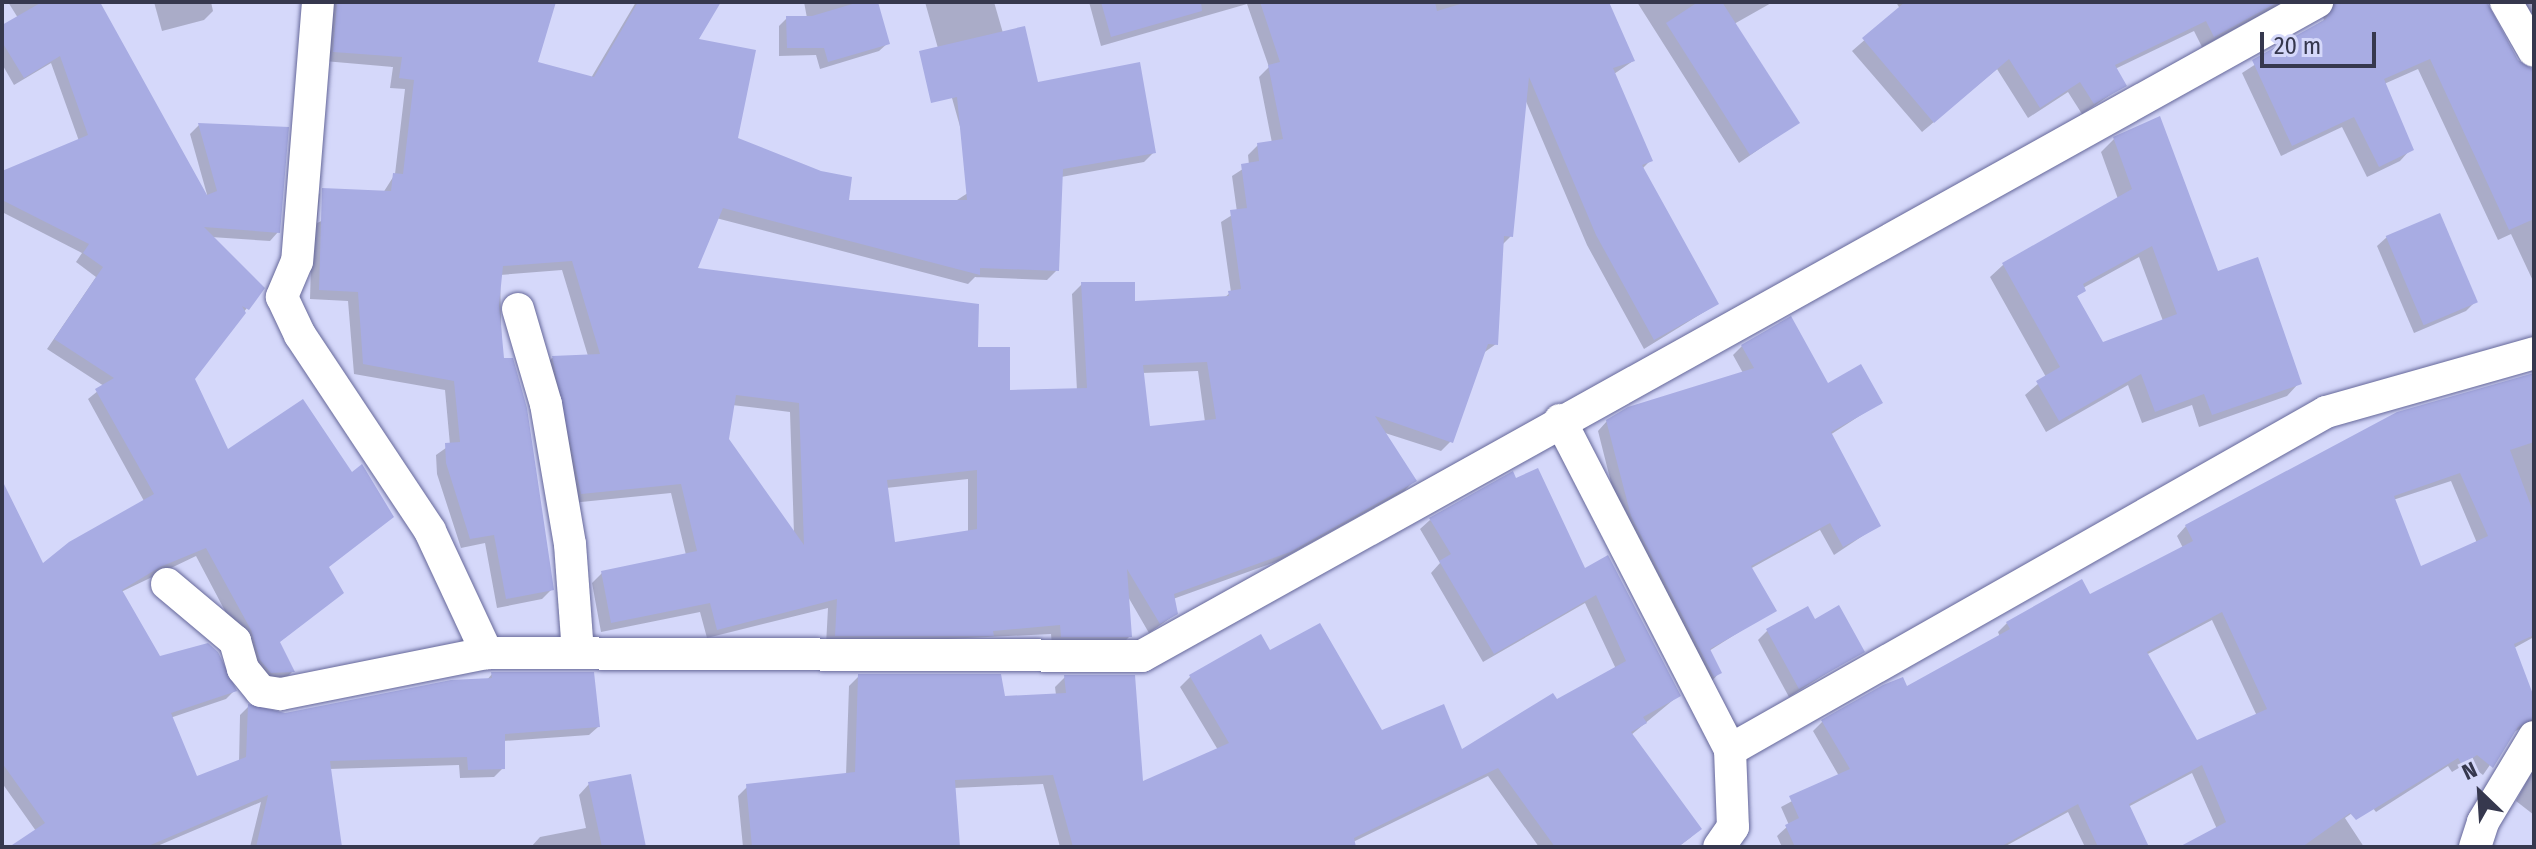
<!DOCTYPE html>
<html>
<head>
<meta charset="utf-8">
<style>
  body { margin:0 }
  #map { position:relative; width:2536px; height:849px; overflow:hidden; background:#d5d8fa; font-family:"Fira Sans Condensed",sans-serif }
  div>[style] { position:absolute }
  .shadow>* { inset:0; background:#0003 }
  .building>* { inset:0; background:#a8ace3; transform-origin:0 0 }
  .roads { filter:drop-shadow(0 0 2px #656799) drop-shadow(0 0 2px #656799) }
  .street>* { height:32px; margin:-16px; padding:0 16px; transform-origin:16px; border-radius:16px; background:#fff }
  span { translate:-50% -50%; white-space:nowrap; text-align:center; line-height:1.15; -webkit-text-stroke:8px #d5d8fa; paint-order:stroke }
  .frame { position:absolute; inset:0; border:4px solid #36384e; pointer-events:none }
  .north { position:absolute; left:2440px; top:753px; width:80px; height:80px; -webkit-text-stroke:6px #d5d8fa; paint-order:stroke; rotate:335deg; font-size:22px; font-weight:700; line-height:32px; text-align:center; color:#36384e }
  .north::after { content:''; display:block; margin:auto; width:28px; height:36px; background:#36384e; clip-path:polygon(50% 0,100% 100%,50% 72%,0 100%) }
  .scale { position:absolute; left:2260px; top:32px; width:116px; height:36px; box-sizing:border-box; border:4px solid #36384e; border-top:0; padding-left:10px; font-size:24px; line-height:28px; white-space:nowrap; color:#36384e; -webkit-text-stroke:6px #d5d8fa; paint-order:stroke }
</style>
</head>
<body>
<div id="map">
  <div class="shadow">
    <div style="clip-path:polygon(8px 2px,98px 2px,208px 198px,190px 134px,199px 125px,278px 232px,270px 241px,211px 237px,262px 288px,193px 379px,227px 452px,342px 593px,278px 643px,293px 671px,284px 680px,262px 681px,196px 556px,121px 592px,159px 659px,234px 691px,226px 699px,170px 718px,196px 778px,239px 762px,240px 715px,249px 706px,285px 715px,486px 681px,492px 674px,598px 727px,589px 735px,503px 741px,503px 768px,494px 777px,460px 778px,459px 765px,329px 769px,340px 847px,250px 847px,261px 802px,155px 847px,12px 847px,36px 831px,2px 783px,2px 494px,42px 566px,144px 501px,88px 399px,104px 386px,47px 349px,96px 277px,76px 262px,82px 253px,2px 212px,2px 173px,79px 141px,51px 63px,14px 85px,2px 64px,2px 27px,18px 18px)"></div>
    <div style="clip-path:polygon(154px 2px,211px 2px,213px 11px,204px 20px,162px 31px)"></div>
    <div style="clip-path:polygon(evenodd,326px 2px,554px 2px,536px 63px,591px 78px,636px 2px,718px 2px,696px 41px,736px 139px,847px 202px,957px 200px,977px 187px,925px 2px,994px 2px,1003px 33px,1037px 84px,1154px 152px,1144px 162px,1061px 177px,1057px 270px,1047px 280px,975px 277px,968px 284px,716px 218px,695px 270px,976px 349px,1008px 393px,1077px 391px,1072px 294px,1082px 284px,1133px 303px,1224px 298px,1231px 292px,1221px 222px,1237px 212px,1232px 176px,1249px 165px,1248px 155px,1258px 145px,1272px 143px,1259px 77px,1269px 67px,1247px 4px,1101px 46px,1089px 2px,1607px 2px,1633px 61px,1614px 74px,1650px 161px,1642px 169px,1717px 304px,1644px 349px,1587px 245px,1525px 99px,1511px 236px,1502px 245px,1496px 344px,1482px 354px,1451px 441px,1441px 451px,1382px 432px,1414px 481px,1404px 491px,1278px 561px,1173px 599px,1176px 614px,1149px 633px,1127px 595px,1130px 636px,1120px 646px,1052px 646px,1051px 634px,826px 645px,828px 608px,707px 638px,700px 612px,601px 632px,592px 583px,602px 573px,686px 555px,671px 493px,571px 503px,543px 368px,552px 358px,588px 356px,562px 270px,500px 275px,502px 360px,552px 589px,542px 599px,497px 608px,485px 543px,461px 548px,437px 474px,436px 455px,450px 445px,445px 390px,354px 374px,348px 301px,310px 299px,313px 200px,320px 193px,317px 223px,383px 193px,395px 174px,405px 89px,390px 88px,393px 67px,324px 61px,326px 2px,1198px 371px,1205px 422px,1148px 429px,1142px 373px,1198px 371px,326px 2px,732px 405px,790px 412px,794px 534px,727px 440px,732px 405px,326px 2px,968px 479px,968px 533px,893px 545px,886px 488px,968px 479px)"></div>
    <div style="clip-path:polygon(804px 2px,876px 2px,888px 43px,879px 51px,820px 69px,816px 55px,779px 56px,779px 26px,787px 18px,807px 18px)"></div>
    <div style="clip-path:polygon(1637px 2px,1773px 2px,1734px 24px,1797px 123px,1739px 163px)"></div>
    <div style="clip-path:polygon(1896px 2px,2284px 2px,2202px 47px,2194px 31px,2115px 69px,2125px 85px,2082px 114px,2068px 92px,2028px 118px,1997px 69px,1922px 132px,1852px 51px,1900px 9px)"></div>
    <div style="clip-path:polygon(2318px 2px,2488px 2px,2487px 11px,2534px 90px,2534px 283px,2511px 234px,2498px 240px,2418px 69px,2384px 84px,2411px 149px,2400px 161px,2367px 177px,2342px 127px,2281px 156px,2242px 73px,2324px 20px)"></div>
    <div style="clip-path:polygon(2507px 2px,2534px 2px,2534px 46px)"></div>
    <div style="clip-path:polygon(evenodd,2114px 139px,2299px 383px,2287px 396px,2199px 427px,2192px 405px,2142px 423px,2128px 385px,2046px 432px,2025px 395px,2046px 377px,1990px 277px,2003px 265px,2118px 199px,2101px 152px,2114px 139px,2139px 257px,2163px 321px,2102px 344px,2076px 298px,2083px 288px,2139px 257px)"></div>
    <div style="clip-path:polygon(2387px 237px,2475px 302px,2466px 311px,2414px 333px,2377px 246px)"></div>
    <div style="clip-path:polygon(1742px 346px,1828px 386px,1881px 402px,1830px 435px,1879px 525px,1834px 555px,1820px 530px,1750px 569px,1774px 610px,1709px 651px,1720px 672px,1711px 682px,1622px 526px,1598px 431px,1607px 421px,1743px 373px,1733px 355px)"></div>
    <div style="clip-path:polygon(evenodd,2534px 374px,2534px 637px,2514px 648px,2534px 699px,2534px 732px,2525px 726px,2512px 733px,2483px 775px,2467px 763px,2452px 772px,2448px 766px,2376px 812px,2368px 802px,2345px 818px,2364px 847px,2183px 847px,2217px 829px,2192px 773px,2128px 807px,2147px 847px,2085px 847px,2068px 812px,2004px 847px,1782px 847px,1777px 836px,1789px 825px,1781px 807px,1839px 776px,1813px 731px,1822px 722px,1883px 687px,1906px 688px,2000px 637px,1998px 632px,2007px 623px,2089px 597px,2183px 548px,2177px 536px,2186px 526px,2534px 374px,2451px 481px,2477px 543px,2420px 568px,2393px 500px,2451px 481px,2534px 374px,2212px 620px,2257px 716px,2197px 743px,2146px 655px,2212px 620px)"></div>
    <div style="clip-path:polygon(1430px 520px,1584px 571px,1678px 696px,1631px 735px,1700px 829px,1690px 838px,1678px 847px,1539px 847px,1488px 776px,1353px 842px,1354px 847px,1060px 847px,1043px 784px,954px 788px,958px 847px,743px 847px,738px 796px,748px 786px,846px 775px,849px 686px,859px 676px,1003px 698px,1056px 695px,1055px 687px,1065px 677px,1141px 784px,1218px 750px,1180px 687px,1190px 677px,1269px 653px,1381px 733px,1460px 752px,1616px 669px,1585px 603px,1483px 662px,1431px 573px,1440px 563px,1420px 529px)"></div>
    <div style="clip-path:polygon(1814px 621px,1862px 651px,1789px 697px,1758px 640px,1767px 631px)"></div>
    <div style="clip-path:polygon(2534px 768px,2534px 815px,2516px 801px)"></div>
    <div style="clip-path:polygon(589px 784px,644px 847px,531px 847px,540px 837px,586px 828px,579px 795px)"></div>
  </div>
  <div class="building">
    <div style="clip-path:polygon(42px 2px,100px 2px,207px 195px,217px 191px,198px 123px,289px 127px,280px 233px,204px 227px,265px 288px,249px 310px,242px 306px,246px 313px,195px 379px,228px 449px,303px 399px,352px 472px,362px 464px,394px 517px,329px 567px,344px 593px,280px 642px,295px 672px,271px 673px,260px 660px,251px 630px,206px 548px,160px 567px,122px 590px,160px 656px,208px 643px,218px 652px,237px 691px,171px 713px,197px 776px,246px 757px,248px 704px,285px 713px,451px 680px,492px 678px,491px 672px,594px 672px,600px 727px,505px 734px,505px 769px,468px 770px,467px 757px,330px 761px,342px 847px,256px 847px,268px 795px,146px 847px,9px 847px,45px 823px,2px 763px,2px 480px,43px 563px,69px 542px,154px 494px,95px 389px,114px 378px,54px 339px,103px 267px,83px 253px,89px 244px,2px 200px,2px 171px,88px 135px,60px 56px,24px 78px,2px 42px,2px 25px)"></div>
    <div style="clip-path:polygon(evenodd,337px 2px,556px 2px,538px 62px,594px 77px,638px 2px,721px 2px,699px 39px,756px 50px,738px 138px,821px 171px,852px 177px,849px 200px,967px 200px,957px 97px,931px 103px,919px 51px,1025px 26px,1038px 82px,1140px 62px,1156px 153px,1063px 169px,1059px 271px,980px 268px,980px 275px,723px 208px,698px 268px,979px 304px,978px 347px,1010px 347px,1010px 390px,1087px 388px,1081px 282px,1135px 282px,1135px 301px,1229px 296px,1228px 291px,1241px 289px,1230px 210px,1247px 208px,1241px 164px,1259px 161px,1257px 143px,1283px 139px,1268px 65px,1280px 62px,1260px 2px,1435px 2px,1437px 11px,1467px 2px,1609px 2px,1635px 61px,1613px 68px,1653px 161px,1642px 165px,1719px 304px,1654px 340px,1596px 235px,1529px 77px,1513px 237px,1504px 236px,1498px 345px,1488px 344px,1453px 443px,1375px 416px,1417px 481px,1290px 552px,1174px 594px,1178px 614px,1160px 624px,1127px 569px,1132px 637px,1061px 637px,1060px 625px,993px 631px,994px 636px,835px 636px,837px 599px,717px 630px,710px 603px,611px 623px,601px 571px,697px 551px,681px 484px,581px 494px,552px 356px,600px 354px,572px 261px,503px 266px,499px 305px,504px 358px,513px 358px,527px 408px,554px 590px,506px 599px,494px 535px,470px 539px,446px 463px,445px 443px,460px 442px,454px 381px,363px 364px,358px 292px,319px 290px,322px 188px,391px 191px,393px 173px,403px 174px,414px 80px,399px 78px,402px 57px,333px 52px,337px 2px,1207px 362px,1216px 419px,1150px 426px,1143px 365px,1207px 362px,337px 2px,736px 395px,799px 403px,804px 545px,729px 439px,736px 395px,337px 2px,977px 470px,977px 529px,895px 542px,887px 480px,977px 470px)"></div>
    <div style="clip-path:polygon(859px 2px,878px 2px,890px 44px,828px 62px,824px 48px,787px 48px,786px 16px,812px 16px)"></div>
    <div style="clip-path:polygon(1101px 2px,1201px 2px,1202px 11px,1111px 37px)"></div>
    <div style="clip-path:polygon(1698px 2px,1722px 2px,1800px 123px,1750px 155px,1666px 23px)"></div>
    <div style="clip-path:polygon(1905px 2px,2278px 2px,2214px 37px,2206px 21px,2115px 65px,2127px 86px,2094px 104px,2080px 82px,2040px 108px,2009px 59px,1934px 123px,1862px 38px)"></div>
    <div style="clip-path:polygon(2336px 2px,2487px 2px,2518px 60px,2534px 70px,2534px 219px,2509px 230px,2430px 59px,2384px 79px,2414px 150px,2379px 167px,2354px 117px,2292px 146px,2252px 60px,2326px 19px)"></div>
    <div style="clip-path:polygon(evenodd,2160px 116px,2218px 271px,2258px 257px,2302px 384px,2212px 415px,2204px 394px,2155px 412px,2141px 374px,2059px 421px,2036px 381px,2060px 367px,2002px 263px,2132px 189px,2113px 137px,2160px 116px,2152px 246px,2177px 314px,2103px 342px,2077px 296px,2086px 291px,2083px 284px,2152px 246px)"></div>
    <div style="left:2440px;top:213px;width:97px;height:59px;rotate:67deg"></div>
    <div style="clip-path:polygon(1791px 316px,1828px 383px,1861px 364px,1883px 403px,1831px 432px,1881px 526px,1843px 547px,1830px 523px,1751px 566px,1777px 611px,1710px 649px,1722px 673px,1714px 677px,1631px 516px,1606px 420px,1628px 407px,1754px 368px,1741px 345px)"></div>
    <div style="clip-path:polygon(evenodd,2534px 373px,2534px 442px,2510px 450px,2534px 514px,2534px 635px,2514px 644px,2534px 697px,2534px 718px,2518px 727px,2493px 768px,2477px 755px,2462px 765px,2458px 758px,2356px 820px,2350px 813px,2302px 847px,2179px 847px,2226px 822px,2202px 765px,2129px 804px,2149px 847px,2098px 847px,2078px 804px,2000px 847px,1795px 847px,1785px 825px,1799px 818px,1789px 796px,1850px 769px,1821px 720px,1883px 685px,1903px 677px,1907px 686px,2010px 629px,2006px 622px,2082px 579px,2090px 594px,2193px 541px,2185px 525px,2397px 412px,2534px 373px,2460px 473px,2488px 536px,2421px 566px,2394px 496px,2460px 473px,2534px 373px,2222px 612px,2267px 709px,2197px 740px,2147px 652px,2222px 612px)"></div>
    <div style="clip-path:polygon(1538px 468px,1585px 568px,1608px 555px,1681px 696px,1643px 717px,1647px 723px,1631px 732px,1702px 829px,1678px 847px,1555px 847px,1498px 768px,1354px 838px,1356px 847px,1073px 847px,1053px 775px,955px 780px,960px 847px,752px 847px,746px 784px,855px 772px,858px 674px,1001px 674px,1005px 696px,1066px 693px,1064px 675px,1135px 675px,1143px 781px,1229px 743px,1189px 675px,1261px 634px,1270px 650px,1320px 623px,1382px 730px,1444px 704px,1462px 749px,1553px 693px,1557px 699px,1626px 661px,1596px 595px,1494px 654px,1439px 561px,1451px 554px,1429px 518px,1513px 471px,1516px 478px)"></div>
    <div style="clip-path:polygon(1839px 605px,1865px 652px,1799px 689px,1766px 629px,1808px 606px,1815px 619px)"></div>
    <div style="clip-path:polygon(631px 774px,646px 847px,602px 847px,588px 782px)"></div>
  </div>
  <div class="roads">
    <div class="street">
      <div style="left:318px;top:2px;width:260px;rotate:94.6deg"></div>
      <div style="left:297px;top:261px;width:39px;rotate:113deg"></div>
      <div style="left:282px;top:297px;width:42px;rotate:64.7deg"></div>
      <div style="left:300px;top:335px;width:235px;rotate:56.4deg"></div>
      <div style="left:430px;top:531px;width:135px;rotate:65deg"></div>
      <div style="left:2506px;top:2px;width:56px;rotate:60.3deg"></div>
      <div style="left:518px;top:309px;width:99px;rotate:73.6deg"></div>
      <div style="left:546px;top:404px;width:142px;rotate:80.3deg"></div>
      <div style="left:570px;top:544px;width:109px;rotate:85.8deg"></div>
      <div style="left:1560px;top:420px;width:371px;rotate:62.7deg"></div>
      <div style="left:1730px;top:750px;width:77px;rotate:87.8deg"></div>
      <div style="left:1733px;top:827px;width:24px;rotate:125deg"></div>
      <div style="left:167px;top:584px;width:89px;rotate:40deg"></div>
      <div style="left:235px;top:641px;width:29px;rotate:74deg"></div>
      <div style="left:243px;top:669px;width:28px;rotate:51deg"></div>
      <div style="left:261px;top:691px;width:20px;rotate:9deg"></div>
      <div style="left:281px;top:694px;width:210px;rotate:-11.3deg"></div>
      <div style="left:487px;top:653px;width:655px;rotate:0.26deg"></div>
      <div style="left:1142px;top:656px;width:1345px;rotate:-29.1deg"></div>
      <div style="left:1730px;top:750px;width:685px;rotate:-29.56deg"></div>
      <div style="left:2326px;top:412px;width:216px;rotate:-15.8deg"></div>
      <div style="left:2475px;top:847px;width:26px;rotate:-72deg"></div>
      <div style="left:2483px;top:822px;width:99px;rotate:-59deg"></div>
    </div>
  </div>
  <div class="frame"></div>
  <div class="north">N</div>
  <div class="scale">20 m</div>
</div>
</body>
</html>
